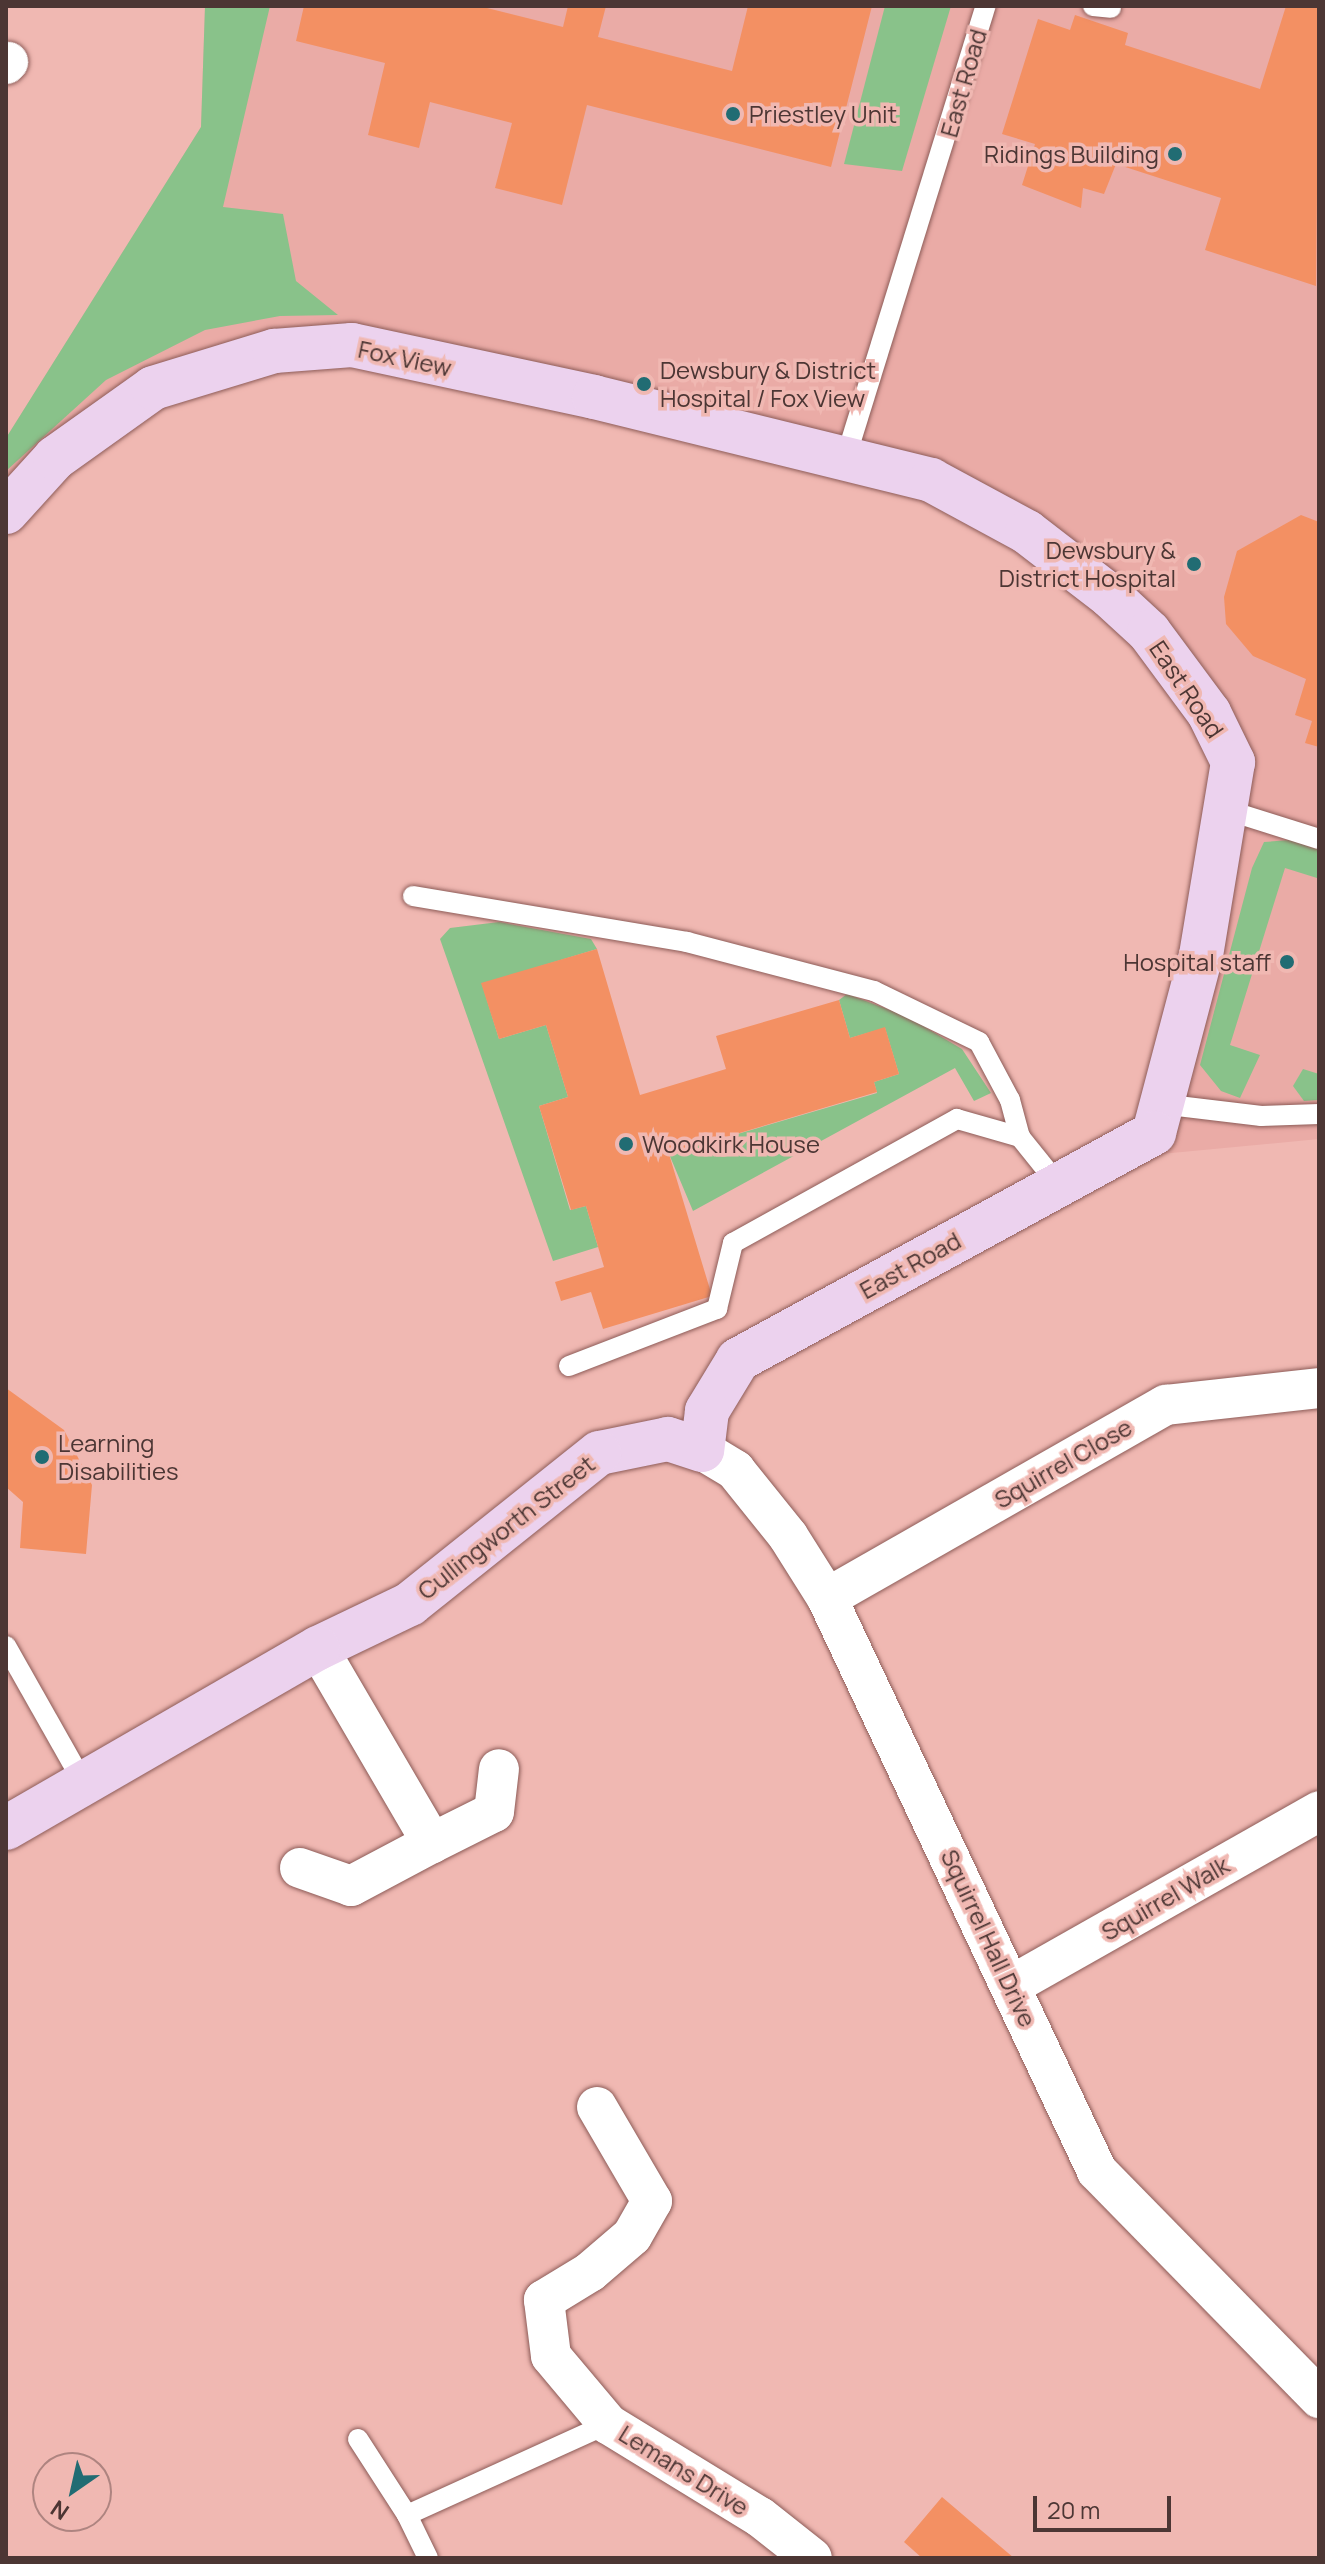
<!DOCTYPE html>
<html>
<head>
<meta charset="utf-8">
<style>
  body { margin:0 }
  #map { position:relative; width:1325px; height:2564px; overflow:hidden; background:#f0b8b2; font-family:Manrope,sans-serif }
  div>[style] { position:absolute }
  .built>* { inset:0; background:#eaaba6 }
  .green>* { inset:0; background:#89c28a }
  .building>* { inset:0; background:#f39063 }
  .roads { filter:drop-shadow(0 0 2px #8d5c58) drop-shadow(0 0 2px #8d5c58) }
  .lane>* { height:20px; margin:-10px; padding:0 10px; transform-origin:10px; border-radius:10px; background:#fff }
  .street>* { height:40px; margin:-20px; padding:0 20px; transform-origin:20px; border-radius:20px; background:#fff }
  .secondary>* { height:44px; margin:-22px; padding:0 22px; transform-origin:22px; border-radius:22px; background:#ecd2ee }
  .dots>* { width:22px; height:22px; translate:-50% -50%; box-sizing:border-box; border:4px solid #f0b8b2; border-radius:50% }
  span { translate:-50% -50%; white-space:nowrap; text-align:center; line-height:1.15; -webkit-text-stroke:7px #f0b8b2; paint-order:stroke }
  .street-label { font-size:24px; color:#4c3634 }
  .poi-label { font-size:24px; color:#4c3634 }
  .left { translate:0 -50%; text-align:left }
  .right { translate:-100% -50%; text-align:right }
  .frame { position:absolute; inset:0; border:8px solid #4c3634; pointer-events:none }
  .north { position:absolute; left:32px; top:2452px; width:80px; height:80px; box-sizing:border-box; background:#f0b8b2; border:2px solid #ae8480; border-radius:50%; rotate:214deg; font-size:22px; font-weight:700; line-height:32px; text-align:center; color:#4c3634 }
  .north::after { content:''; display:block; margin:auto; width:28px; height:36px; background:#216c73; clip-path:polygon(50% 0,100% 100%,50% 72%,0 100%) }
  .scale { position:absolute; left:1033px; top:2496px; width:138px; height:36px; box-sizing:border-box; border:4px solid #4c3634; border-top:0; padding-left:10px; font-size:24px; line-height:28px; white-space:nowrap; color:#4c3634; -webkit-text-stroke:6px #f0b8b2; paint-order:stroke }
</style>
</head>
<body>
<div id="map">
  <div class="built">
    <div style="clip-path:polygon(205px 6px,1319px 6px,1319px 1139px,1161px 1154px,1233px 762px,1149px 632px,931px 480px,352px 345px,153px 388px,6px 512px,6px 438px,201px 127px)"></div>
  </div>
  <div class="green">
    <div style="clip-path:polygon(205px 6px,270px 6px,223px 207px,283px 214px,296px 281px,338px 315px,280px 316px,205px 330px,106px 380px,6px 471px,6px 438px,201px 127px)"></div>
    <div style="clip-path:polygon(885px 6px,951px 6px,902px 171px,844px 164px)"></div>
    <div style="clip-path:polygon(1290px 840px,1319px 850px,1319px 871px,1317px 878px,1285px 868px,1230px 1045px,1260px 1055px,1240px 1098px,1221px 1091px,1200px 1065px,1252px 868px,1264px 842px)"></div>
    <div style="clip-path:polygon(499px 922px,591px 939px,597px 949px,482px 984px,499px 1039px,546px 1025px,568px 1097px,539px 1106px,570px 1210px,586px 1206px,598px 1247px,553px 1261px,440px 939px,450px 928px)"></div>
    <div style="clip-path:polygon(847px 994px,906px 1016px,962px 1049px,991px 1093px,974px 1101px,955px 1068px,693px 1211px,669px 1154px,877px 1093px,874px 1082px,899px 1074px,885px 1028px,850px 1038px,839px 1000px)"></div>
    <div style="clip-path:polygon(1303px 1069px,1319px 1074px,1319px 1100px,1304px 1101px,1293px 1086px)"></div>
  </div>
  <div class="building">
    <div style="clip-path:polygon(304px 6px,479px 6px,563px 27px,568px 6px,606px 6px,598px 37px,732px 71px,748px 6px,872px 6px,831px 167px,587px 105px,562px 205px,495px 188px,512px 123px,430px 102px,419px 148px,368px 135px,385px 63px,296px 41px)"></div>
    <div style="clip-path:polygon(1286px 6px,1319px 6px,1316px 286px,1205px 250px,1221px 198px,1116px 164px,1104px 194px,1083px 188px,1081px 208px,1022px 185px,1035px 144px,1002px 134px,1038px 19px,1070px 30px,1075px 15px,1128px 33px,1125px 45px,1260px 89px)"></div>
    <div style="clip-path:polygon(1301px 515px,1319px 522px,1319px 747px,1305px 743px,1312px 721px,1295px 715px,1306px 679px,1253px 656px,1226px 624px,1224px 597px,1237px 551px)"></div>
    <div style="clip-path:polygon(597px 949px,640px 1095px,726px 1069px,716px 1036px,839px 1000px,850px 1038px,885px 1027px,899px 1074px,874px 1082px,877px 1092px,669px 1154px,712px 1296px,603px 1329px,591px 1292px,561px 1301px,555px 1282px,604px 1267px,586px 1206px,571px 1210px,539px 1106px,568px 1097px,546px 1025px,499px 1039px,481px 983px)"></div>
    <div style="clip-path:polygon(6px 1388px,64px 1430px,92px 1485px,86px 1554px,20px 1548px,23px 1502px,6px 1487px)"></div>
    <div style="clip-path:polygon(942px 2497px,969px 2520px,1014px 2558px,922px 2558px,904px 2542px)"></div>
  </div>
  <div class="roads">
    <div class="lane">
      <div style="left:1093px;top:6px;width:18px;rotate:6deg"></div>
      <div style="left:846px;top:457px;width:472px;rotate:-72.8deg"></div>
      <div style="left:1227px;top:810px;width:96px;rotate:17.5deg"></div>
      <div style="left:413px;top:896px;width:278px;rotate:9.5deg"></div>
      <div style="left:687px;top:942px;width:193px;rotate:14.7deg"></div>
      <div style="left:874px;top:991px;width:117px;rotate:25.9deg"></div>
      <div style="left:979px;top:1042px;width:66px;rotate:61.9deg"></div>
      <div style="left:1010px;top:1100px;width:38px;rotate:75deg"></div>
      <div style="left:1020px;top:1137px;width:59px;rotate:51.2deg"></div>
      <div style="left:1161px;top:1104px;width:101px;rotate:6.8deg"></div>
      <div style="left:1261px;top:1116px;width:58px;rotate:-2deg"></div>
      <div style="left:569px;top:1366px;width:159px;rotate:-21.1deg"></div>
      <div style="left:717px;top:1309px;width:68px;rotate:-76.4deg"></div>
      <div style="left:733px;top:1243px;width:256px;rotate:-29deg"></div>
      <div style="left:957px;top:1119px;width:66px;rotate:15.9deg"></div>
      <div style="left:6px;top:1646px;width:159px;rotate:60.5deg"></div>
      <div style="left:358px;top:2439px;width:90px;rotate:57.2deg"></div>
      <div style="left:407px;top:2515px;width:221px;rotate:-24.4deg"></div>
      <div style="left:407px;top:2515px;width:48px;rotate:64deg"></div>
    </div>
    <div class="street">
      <div style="left:6px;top:64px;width:3px;rotate:-45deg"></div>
      <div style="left:702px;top:1450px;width:39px;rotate:31deg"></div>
      <div style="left:735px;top:1470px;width:85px;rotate:51.2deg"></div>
      <div style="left:788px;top:1536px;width:73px;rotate:57.8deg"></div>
      <div style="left:827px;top:1598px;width:633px;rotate:64.77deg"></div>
      <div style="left:1097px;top:2171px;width:318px;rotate:45.6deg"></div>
      <div style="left:827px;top:1598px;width:390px;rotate:-29.7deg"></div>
      <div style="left:1166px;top:1405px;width:154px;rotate:-6.3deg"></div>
      <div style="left:318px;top:1648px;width:226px;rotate:59.7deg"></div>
      <div style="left:432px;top:1843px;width:69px;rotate:-26.6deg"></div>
      <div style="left:494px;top:1812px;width:43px;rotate:-83.4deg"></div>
      <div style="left:300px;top:1868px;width:54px;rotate:19.4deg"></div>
      <div style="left:351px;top:1886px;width:92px;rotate:-28deg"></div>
      <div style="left:1012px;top:1985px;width:353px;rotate:-29.5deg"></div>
      <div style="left:597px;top:2107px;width:109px;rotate:59.7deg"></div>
      <div style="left:652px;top:2201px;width:40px;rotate:119.7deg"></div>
      <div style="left:632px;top:2236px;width:55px;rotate:139.4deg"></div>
      <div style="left:590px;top:2272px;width:54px;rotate:148.7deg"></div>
      <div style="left:544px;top:2300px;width:56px;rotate:82.9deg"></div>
      <div style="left:551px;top:2356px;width:89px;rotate:50deg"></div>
      <div style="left:608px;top:2424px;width:178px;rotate:31.5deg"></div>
      <div style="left:760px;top:2517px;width:66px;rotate:38.3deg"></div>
    </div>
    <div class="secondary">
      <div style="left:6px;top:512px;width:73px;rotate:-47.8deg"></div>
      <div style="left:55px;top:458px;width:120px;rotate:-35.5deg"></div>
      <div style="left:153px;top:388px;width:127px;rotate:-17deg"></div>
      <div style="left:274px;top:351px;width:78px;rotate:-4.4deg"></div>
      <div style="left:352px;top:345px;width:248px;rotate:12.1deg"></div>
      <div style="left:594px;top:397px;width:347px;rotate:13.8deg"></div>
      <div style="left:931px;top:480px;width:109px;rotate:28.4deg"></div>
      <div style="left:1027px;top:532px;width:105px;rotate:37.6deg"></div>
      <div style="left:1110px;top:596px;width:53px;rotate:42.7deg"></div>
      <div style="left:1149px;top:632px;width:101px;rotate:53.5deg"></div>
      <div style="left:1209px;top:713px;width:55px;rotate:63.9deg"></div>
      <div style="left:1233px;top:762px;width:196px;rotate:99.4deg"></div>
      <div style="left:1201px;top:955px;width:184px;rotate:104.8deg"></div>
      <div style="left:1154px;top:1133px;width:474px;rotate:151.4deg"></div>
      <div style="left:738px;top:1360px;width:60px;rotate:121.3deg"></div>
      <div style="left:707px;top:1411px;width:39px;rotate:97deg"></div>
      <div style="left:702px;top:1450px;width:36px;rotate:-162deg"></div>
      <div style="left:668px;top:1439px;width:70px;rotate:168.5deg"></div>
      <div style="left:599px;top:1453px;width:242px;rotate:141.4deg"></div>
      <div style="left:410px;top:1604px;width:102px;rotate:154.4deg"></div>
      <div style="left:318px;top:1648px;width:360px;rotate:150deg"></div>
    </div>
  </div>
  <div class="dots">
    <div style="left:733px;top:114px;background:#216c73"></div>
    <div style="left:1175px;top:154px;background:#216c73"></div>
    <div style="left:644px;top:384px;background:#216c73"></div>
    <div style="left:1194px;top:564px;background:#216c73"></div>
    <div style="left:1287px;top:962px;background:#216c73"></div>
    <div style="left:626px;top:1144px;background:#216c73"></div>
    <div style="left:42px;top:1457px;background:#216c73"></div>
  </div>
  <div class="street-label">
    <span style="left:963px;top:83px;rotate:-74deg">East Road</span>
    <span style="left:405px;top:358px;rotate:12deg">Fox View</span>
    <span style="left:1187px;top:689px;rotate:56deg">East Road</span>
    <span style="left:910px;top:1265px;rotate:-29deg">East Road</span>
    <span style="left:1063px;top:1463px;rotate:-30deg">Squirrel Close</span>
    <span style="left:506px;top:1527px;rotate:-38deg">Cullingworth Street</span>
    <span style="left:1165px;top:1898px;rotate:-30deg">Squirrel Walk</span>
    <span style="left:989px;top:1938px;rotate:65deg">Squirrel Hall Drive</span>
    <span style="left:684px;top:2470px;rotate:32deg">Lemans Drive</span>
  </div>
  <div class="poi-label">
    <span class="left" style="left:749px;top:114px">Priestley Unit</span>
    <span class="right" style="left:1159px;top:154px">Ridings Building</span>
    <span class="left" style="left:660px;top:384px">Dewsbury &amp; District<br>Hospital / Fox View</span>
    <span class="right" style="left:1176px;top:564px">Dewsbury &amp;<br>District Hospital</span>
    <span class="right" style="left:1271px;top:962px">Hospital staff</span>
    <span class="left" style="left:642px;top:1144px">Woodkirk House</span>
    <span class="left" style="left:58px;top:1457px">Learning<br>Disabilities</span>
  </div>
  <div class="frame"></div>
  <div class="north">N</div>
  <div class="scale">20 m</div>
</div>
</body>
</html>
